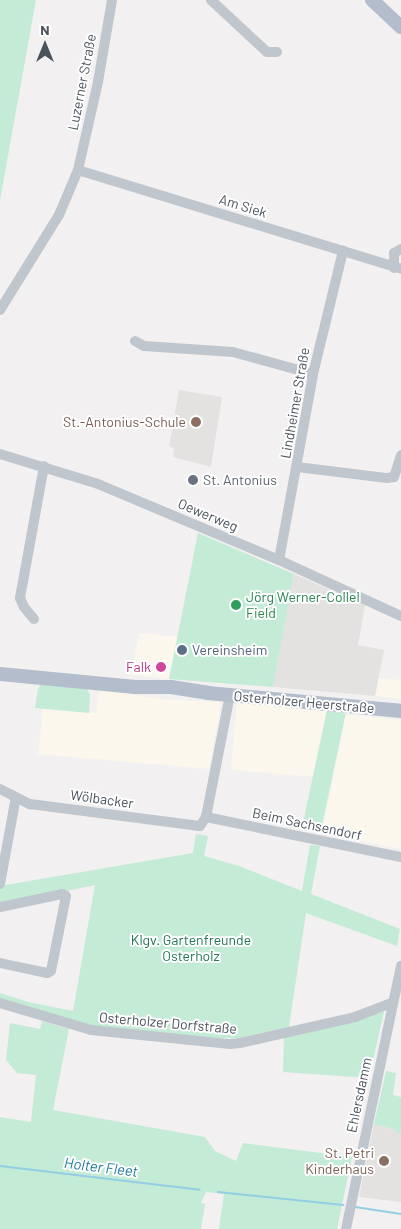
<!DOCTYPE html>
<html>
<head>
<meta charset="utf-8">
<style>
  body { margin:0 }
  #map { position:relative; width:401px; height:1229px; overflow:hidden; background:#f2f0f0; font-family:Barlow,sans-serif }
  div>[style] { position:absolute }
  .commercial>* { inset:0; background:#fbf7ec; transform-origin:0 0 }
  .education>* { inset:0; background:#e3e2e1 }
  .green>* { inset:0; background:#c3ebd6; transform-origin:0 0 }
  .stream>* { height:2px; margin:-1px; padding:0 1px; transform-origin:1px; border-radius:1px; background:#94cee4 }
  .minor>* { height:10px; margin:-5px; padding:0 5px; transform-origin:5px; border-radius:5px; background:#c0c6cd }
  .major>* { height:14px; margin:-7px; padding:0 7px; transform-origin:7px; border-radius:7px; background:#b3bdcc }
  .dots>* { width:14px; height:14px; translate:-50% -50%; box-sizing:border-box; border:2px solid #fff; border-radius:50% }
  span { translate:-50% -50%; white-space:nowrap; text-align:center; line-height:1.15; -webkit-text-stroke:4px #fff; paint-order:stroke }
  .street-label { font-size:14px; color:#4a525c }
  .education-label { font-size:14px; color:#785e54 }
  .right { translate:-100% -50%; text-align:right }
  .worship-label { font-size:14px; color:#5b616d }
  .left { translate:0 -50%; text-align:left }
  .leisure-label { font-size:14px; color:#27864d }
  .service-label { font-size:14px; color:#4e5e75 }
  .hotel-label { font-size:14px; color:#b23c85 }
  .park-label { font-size:14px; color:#207752 }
  .water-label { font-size:15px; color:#1a799f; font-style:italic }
  .north { position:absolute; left:20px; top:20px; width:50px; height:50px; -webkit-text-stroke:4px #fff; paint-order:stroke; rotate:0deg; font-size:14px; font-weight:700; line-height:20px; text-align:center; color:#4a525c }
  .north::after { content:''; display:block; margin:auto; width:18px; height:22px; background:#4a525c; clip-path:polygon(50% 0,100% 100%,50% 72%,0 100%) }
</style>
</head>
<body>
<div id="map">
  <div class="commercial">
    <div style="clip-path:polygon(139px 633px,178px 637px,169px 679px,131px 675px)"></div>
    <div style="clip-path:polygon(379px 678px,401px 680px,401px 699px,375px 696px)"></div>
    <div style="clip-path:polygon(101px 690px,158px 699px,220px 702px,221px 705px,209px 769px,38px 754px,43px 709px,96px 713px,99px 692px)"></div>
    <div style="left:237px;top:702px;width:90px;height:68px;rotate:5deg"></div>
    <div style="clip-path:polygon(346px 714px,401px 720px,401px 849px,322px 833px)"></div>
  </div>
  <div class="education">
    <div style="clip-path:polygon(179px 390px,222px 397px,211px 467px,173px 457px,174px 448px,169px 446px)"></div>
    <div style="clip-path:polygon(294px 574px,365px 605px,358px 645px,384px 650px,375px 696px,273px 687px)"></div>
    <div style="clip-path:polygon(374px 1124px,397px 1130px,396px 1133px,401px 1134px,401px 1202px,359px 1197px)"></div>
  </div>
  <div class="green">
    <div style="clip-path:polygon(0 0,36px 0,0 200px)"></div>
    <div style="clip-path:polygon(198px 533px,294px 574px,273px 687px,169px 679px)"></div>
    <div style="clip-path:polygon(41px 684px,87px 689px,90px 695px,89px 713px,35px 708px,38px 689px)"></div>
    <div style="left:327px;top:710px;width:19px;height:122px;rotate:12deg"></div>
    <div style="clip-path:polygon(196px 834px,208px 836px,204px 856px,239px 866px,302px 891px,310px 845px,320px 846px,311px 894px,400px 929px,397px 946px,306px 913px,289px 1027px,239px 1038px,202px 1038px,90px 1027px,0 1000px,0 993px,28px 1002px,73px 1011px,95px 885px,0 905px,0 886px,193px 853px)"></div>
    <div style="clip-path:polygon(382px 1009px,384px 1012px,369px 1078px,283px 1072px,284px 1037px)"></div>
    <div style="clip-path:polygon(42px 1021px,69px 1029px,53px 1110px,205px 1137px,215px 1151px,236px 1161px,243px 1143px,352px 1157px,337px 1229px,219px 1229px,224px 1194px,206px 1192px,201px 1203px,205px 1204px,201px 1229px,0 1229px,0 1117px,31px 1122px,36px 1075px,17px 1073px,6px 1060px,10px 1023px,40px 1029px)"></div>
    <div style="clip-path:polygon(386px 1071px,396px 1073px,393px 1095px,401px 1097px,401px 1134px,396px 1133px,397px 1130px,374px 1124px)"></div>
  </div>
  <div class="stream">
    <div style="left:0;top:1166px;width:201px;rotate:6.8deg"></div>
    <div style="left:218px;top:1192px;width:126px;rotate:5.9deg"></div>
    <div style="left:355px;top:1207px;width:47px;rotate:8.7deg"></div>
  </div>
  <div class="minor">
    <div style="left:211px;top:0;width:76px;rotate:42.9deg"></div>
    <div style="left:267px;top:52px;width:10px"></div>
    <div style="left:78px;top:170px;width:338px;rotate:17deg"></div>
    <div style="left:394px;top:268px;width:15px;rotate:-90deg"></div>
    <div style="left:394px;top:253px;width:8px;rotate:-30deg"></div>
    <div style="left:0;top:310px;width:112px;rotate:-58.2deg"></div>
    <div style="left:59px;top:215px;width:49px;rotate:-67.1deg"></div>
    <div style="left:78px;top:170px;width:90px;rotate:-77.2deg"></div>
    <div style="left:98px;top:82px;width:83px;rotate:-80.3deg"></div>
    <div style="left:135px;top:341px;width:10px;rotate:29deg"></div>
    <div style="left:144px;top:346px;width:89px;rotate:3.9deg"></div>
    <div style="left:233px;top:352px;width:83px;rotate:15.4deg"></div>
    <div style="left:0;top:454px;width:102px;rotate:17deg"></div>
    <div style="left:98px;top:484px;width:196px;rotate:22.8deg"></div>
    <div style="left:279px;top:560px;width:134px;rotate:24.7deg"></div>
    <div style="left:297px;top:467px;width:91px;rotate:7deg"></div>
    <div style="left:387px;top:478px;width:7px;rotate:-8deg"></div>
    <div style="left:394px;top:477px;width:23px;rotate:-72deg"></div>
    <div style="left:279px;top:560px;width:189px;rotate:-79.6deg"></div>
    <div style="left:313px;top:374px;width:127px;rotate:-76.3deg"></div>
    <div style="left:34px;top:619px;width:16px;rotate:-130deg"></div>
    <div style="left:24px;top:607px;width:10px;rotate:-114deg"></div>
    <div style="left:20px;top:598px;width:134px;rotate:-79.7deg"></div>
    <div style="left:0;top:789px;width:34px;rotate:27deg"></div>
    <div style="left:30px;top:804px;width:171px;rotate:7.4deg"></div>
    <div style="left:200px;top:826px;width:11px;rotate:-56deg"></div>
    <div style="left:206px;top:817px;width:124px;rotate:-78.9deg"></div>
    <div style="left:206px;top:817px;width:199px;rotate:11.6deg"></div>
    <div style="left:0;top:884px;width:88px;rotate:-79.6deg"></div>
    <div style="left:0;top:907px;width:63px;rotate:-11.8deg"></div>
    <div style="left:62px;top:894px;width:4px;rotate:27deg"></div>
    <div style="left:66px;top:896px;width:76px;rotate:101.3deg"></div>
    <div style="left:51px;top:971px;width:4px;rotate:153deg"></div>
    <div style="left:47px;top:973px;width:48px;rotate:-168deg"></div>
    <div style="left:0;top:1003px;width:95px;rotate:16.5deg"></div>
    <div style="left:91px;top:1030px;width:140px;rotate:5.8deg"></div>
    <div style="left:230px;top:1044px;width:10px;rotate:-6deg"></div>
    <div style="left:240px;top:1043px;width:118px;rotate:-12.7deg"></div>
    <div style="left:355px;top:1017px;width:40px;rotate:-21deg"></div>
    <div style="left:346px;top:1229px;width:269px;rotate:-78.2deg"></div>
  </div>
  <div class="major">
    <div style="left:372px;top:0;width:40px;rotate:43deg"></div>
    <div style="left:0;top:674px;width:136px;rotate:5.5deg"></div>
    <div style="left:135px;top:687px;width:36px"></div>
    <div style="left:171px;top:687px;width:37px;rotate:9deg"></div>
    <div style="left:208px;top:693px;width:194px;rotate:5.3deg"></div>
  </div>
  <div class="dots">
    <div style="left:196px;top:422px;background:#8d6e63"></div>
    <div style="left:193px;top:480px;background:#6b7280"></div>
    <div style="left:236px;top:605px;background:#2e9e5b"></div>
    <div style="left:182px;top:650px;background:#5c6f8a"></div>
    <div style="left:161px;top:667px;background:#d1479c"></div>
    <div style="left:384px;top:1161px;background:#8d6e63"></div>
  </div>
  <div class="street-label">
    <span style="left:82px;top:82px;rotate:-79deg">Luzerner Straße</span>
    <span style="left:243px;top:206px;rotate:17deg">Am Siek</span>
    <span style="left:295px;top:403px;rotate:-80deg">Lindheimer Straße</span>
    <span style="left:208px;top:515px;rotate:23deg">Oewerweg</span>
    <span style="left:304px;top:702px;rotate:5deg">Osterholzer Heerstraße</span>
    <span style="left:102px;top:799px;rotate:8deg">Wölbacker</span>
    <span style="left:307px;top:824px;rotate:12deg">Beim Sachsendorf</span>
    <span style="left:168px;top:1023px;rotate:5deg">Osterholzer Dorfstraße</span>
    <span style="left:359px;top:1095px;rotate:-78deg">Ehlersdamm</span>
  </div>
  <div class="education-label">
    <span class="right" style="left:186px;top:422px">St.-Antonius-Schule</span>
    <span class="right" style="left:374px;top:1161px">St. Petri<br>Kinderhaus</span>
  </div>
  <div class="worship-label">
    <span class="left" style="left:203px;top:480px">St. Antonius</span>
  </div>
  <div class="leisure-label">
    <span class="left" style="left:246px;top:605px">Jörg Werner-Collel<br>Field</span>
  </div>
  <div class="service-label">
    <span class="left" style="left:192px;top:650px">Vereinsheim</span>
  </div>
  <div class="hotel-label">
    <span class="right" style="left:151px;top:667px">Falk</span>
  </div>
  <div class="park-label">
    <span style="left:191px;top:948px">Klgv. Gartenfreunde<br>Osterholz</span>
  </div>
  <div class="water-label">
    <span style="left:101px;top:1167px;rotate:7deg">Holter Fleet</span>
  </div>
  <div class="north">N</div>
</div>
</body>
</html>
